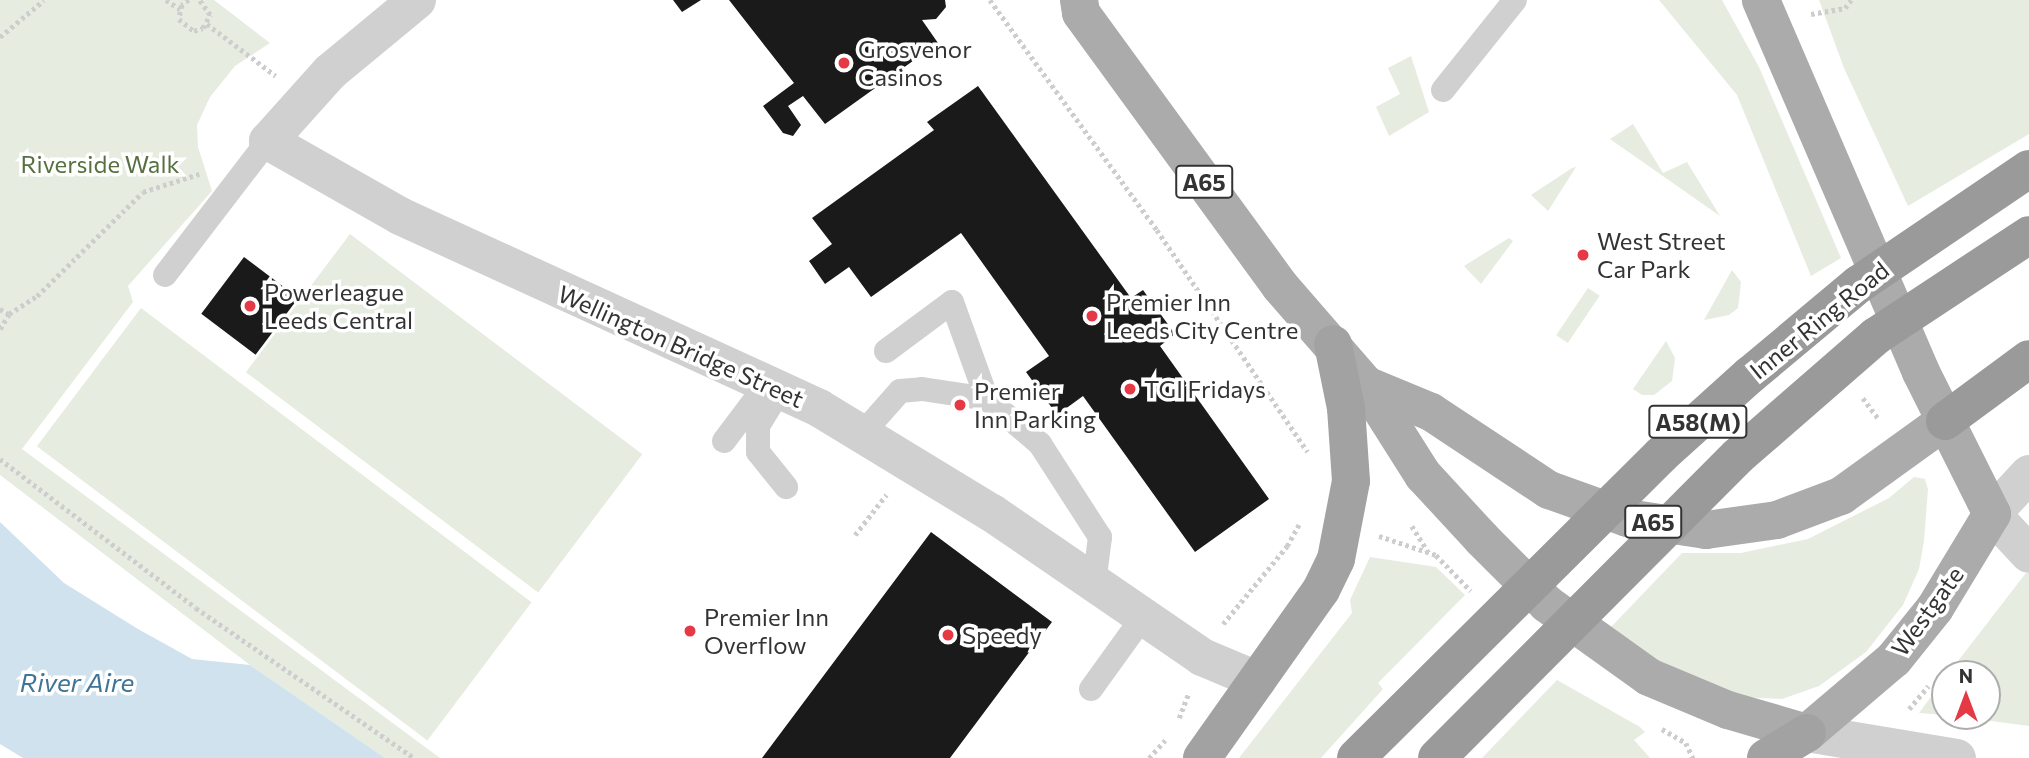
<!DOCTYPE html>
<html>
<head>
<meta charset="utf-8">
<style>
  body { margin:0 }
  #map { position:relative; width:2029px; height:758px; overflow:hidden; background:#fff; font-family:Commissioner,sans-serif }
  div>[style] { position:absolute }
  .green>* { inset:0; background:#e6ecdf; transform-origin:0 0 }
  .water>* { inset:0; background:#cfe2ee }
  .building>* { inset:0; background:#1a1a1a; transform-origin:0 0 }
  .path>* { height:4.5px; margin-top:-2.25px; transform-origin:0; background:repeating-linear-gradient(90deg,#cdcdcd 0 3.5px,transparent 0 7px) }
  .service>* { height:24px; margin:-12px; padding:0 12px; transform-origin:12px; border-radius:12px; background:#d0d0d0 }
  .minor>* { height:38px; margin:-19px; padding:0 19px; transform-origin:19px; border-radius:19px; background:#d0d0d0 }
  .tertiary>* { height:38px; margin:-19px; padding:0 19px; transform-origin:19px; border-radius:19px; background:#d0d0d0 }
  .primary>* { height:38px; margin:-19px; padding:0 19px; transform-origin:19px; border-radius:19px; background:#ababab }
  .trunk>* { height:38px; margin:-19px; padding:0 19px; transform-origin:19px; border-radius:19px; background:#a2a2a2 }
  .motorway>* { height:38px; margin:-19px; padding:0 19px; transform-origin:19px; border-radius:19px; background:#9a9a9a }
  .dots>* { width:19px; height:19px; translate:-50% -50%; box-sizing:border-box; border:4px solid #fff; border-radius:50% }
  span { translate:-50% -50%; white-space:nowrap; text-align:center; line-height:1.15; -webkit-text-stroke:7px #fff; paint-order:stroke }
  .shield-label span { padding:2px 5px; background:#fff; border:2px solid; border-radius:5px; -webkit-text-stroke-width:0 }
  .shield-label { font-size:23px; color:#333; font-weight:700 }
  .poi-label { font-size:24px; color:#333 }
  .left { translate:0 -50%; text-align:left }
  .park-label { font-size:24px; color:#56703f }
  .street-label { font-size:24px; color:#333 }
  .water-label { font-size:26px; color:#3f7597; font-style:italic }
  .north { position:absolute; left:1931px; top:660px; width:70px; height:70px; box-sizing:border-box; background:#fff; border:2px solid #adadad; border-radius:50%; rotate:0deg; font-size:19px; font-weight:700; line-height:28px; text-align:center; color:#333 }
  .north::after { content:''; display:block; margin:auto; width:24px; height:32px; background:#e63946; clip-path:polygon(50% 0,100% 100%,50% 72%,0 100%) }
</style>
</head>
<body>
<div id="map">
  <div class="green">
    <div style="clip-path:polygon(0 0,214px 0,270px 43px,235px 66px,210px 97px,197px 125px,198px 147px,212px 191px,128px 286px,133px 302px,22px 449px,440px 758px,385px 758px,250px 665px,0 475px)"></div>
    <div style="clip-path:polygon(1659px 0,1722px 0,1759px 67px,1841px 258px,1811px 276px,1737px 95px)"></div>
    <div style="clip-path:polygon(1819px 0,2029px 0,2029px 134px,1908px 206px,1844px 68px)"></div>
    <div style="clip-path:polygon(1411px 56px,1429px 112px,1389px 136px,1376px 107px,1400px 94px,1388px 68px)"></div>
    <div style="clip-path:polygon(1633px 124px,1663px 173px,1687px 162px,1720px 216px,1610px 139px)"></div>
    <div style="clip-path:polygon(1576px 167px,1548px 211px,1531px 195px,1572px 168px)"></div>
    <div style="left:350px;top:234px;width:366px;height:173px;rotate:37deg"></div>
    <div style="clip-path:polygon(1509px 238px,1513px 241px,1481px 284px,1464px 266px)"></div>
    <div style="clip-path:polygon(1732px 270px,1741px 282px,1738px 308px,1729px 315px,1704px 320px)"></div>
    <div style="left:1588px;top:288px;width:14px;height:57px;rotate:34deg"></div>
    <div style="left:141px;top:308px;width:489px;height:173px;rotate:37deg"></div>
    <div style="clip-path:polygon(1666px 341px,1675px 358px,1672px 381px,1654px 395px,1642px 395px,1633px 389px)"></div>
    <div style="clip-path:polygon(1914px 477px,1925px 479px,1928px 489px,1924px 541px,1919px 569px,1903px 605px,1866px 652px,1819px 686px,1782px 699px,1742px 697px,1655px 659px,1611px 627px,1682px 553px,1741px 553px,1808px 539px,1889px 498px)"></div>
    <div style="clip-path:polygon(1370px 557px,1436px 567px,1465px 595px,1378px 683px,1383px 689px,1321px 758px,1239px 758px,1352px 613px,1350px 600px)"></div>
    <div style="clip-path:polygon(2029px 569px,2029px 726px,1953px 716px,1987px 716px,1987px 674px,1948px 674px)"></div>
    <div style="clip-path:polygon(1945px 678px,1945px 715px,1919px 713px)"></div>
    <div style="clip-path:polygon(1557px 680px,1640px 727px,1645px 732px,1634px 740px,1650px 758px,1482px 758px)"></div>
  </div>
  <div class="water">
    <div style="clip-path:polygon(0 522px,64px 583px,138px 629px,192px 659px,250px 665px,385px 758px,23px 758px,0 744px)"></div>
  </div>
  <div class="building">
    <div style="clip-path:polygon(673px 0,701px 0,682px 12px)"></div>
    <div style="clip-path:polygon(729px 0,945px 0,946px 7px,936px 19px,922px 20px,938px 43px,825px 124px,803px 96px,788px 106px,801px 125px,793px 136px,783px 133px,763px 106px,794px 83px)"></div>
    <div style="clip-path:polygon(978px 86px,1131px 298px,1143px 290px,1175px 334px,1160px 346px,1269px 499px,1195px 552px,1083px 396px,1057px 415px,1026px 372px,1049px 356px,961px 233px,871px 297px,849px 267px,825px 284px,809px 261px,832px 244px,812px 218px,934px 130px,927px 122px)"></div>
    <div style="left:244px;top:257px;width:68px;height:71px;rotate:37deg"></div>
    <div style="clip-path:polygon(931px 532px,1052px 622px,1033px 647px,950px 758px,762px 758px)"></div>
  </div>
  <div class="path">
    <div style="left:166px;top:0;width:17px;rotate:33deg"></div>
    <div style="left:189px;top:0;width:9px;rotate:144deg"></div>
    <div style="left:182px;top:5px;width:14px;rotate:102deg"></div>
    <div style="left:179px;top:19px;width:19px;rotate:39deg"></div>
    <div style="left:194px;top:31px;width:9px;rotate:-18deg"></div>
    <div style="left:203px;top:28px;width:15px;rotate:-62deg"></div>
    <div style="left:210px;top:15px;width:19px;rotate:-126deg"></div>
    <div style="left:990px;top:0;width:284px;rotate:54deg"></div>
    <div style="left:1157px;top:230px;width:268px;rotate:55.8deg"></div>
    <div style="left:1811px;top:14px;width:35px;rotate:-10deg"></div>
    <div style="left:1845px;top:8px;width:10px;rotate:-53deg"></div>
    <div style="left:207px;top:24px;width:86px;rotate:37deg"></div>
    <div style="left:0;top:37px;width:57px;rotate:-40.1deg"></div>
    <div style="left:0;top:309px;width:10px;rotate:29deg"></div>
    <div style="left:9px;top:314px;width:33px;rotate:-33deg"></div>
    <div style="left:37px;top:296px;width:148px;rotate:-44.5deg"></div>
    <div style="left:143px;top:192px;width:59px;rotate:-17.8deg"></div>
    <div style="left:0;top:329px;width:17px;rotate:-59deg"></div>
    <div style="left:1863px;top:398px;width:26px;rotate:53deg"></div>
    <div style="left:0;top:459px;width:246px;rotate:37.2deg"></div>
    <div style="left:196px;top:608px;width:265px;rotate:34.5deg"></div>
    <div style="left:1412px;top:526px;width:32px;rotate:58deg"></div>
    <div style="left:855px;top:535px;width:51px;rotate:-52.2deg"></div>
    <div style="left:1379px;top:536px;width:60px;rotate:18.4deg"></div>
    <div style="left:1436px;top:555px;width:50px;rotate:45.8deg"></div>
    <div style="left:1223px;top:624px;width:101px;rotate:-50.6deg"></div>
    <div style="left:1287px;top:546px;width:26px;rotate:-61deg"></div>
    <div style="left:1909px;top:709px;width:30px;rotate:-50deg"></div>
    <div style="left:1179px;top:718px;width:26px;rotate:-69deg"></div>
    <div style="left:1662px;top:729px;width:28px;rotate:30deg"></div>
    <div style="left:1686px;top:743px;width:17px;rotate:65deg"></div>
    <div style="left:1149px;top:758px;width:24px;rotate:-48deg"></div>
  </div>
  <div class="service">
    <div style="left:1443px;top:90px;width:115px;rotate:-51.3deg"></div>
    <div style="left:165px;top:275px;width:169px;rotate:-52.5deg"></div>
    <div style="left:886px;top:351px;width:82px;rotate:-36.6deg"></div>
    <div style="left:952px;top:302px;width:103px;rotate:70.2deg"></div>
    <div style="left:780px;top:390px;width:42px;rotate:121.4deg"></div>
    <div style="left:758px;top:426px;width:26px;rotate:90deg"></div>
    <div style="left:758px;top:452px;width:45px;rotate:51.3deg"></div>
    <div style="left:862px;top:434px;width:57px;rotate:-48.5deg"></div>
    <div style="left:900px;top:391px;width:22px;rotate:-5deg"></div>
    <div style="left:922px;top:389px;width:66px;rotate:8.7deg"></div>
    <div style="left:987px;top:399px;width:70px;rotate:40.3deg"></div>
    <div style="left:1040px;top:444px;width:111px;rotate:57.2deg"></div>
    <div style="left:1100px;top:537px;width:47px;rotate:97.3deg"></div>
    <div style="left:724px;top:441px;width:71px;rotate:-53deg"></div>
    <div style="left:1091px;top:689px;width:89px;rotate:-54.2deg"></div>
  </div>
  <div class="minor">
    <div style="left:417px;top:0;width:113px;rotate:140.4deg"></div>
    <div style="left:330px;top:72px;width:93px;rotate:131.9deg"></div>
    <div style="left:268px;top:141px;width:152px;rotate:29.6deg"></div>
    <div style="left:400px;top:216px;width:461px;rotate:24.6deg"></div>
    <div style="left:819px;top:408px;width:202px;rotate:31.3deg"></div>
    <div style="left:992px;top:513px;width:255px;rotate:34.4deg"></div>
    <div style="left:1202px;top:657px;width:60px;rotate:22.7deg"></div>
  </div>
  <div class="tertiary">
    <div style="left:2029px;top:474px;width:54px;rotate:132.8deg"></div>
    <div style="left:1992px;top:514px;width:54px;rotate:47.2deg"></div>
    <div style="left:1807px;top:733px;width:152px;rotate:9.5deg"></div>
  </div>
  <div class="primary">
    <div style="left:1079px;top:0;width:13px;rotate:81deg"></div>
    <div style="left:1081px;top:13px;width:338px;rotate:53.9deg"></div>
    <div style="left:1280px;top:286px;width:131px;rotate:49deg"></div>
    <div style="left:1366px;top:385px;width:107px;rotate:57.7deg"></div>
    <div style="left:1423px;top:475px;width:87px;rotate:47.3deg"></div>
    <div style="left:1482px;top:539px;width:92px;rotate:45deg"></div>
    <div style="left:1547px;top:604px;width:125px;rotate:35.6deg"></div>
    <div style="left:1649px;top:677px;width:86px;rotate:22.7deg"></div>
    <div style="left:1728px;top:710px;width:82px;rotate:16.2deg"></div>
    <div style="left:1807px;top:733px;width:114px;rotate:-40.4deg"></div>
    <div style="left:1894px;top:659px;width:65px;rotate:-51.2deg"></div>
    <div style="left:1935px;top:608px;width:110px;rotate:-58.8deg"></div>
    <div style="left:1992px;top:514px;width:159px;rotate:-116.6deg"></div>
    <div style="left:1921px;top:372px;width:405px;rotate:-113.3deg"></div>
    <div style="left:1366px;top:385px;width:70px;rotate:22.6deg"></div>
    <div style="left:1431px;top:412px;width:141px;rotate:33.5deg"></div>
    <div style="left:1549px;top:490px;width:83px;rotate:19.7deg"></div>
    <div style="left:1627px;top:518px;width:80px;rotate:8.6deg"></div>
    <div style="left:1706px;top:530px;width:72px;rotate:-8deg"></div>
    <div style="left:1777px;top:520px;width:68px;rotate:-20.6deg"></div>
    <div style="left:1841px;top:496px;width:128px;rotate:-35.8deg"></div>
  </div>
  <div class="trunk">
    <div style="left:1202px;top:758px;width:206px;rotate:-54.7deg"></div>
    <div style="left:1321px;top:590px;width:34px;rotate:-64deg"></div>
    <div style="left:1336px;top:559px;width:79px;rotate:-79.1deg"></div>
    <div style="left:1351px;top:481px;width:73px;rotate:-93.9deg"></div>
    <div style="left:1346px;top:408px;width:65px;rotate:-101.5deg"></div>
    <div style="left:1766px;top:758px;width:48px;rotate:-31.4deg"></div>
  </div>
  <div class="motorway">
    <div style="left:1945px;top:421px;width:104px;rotate:-36.4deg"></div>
    <div style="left:1356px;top:758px;width:430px;rotate:-44.8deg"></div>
    <div style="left:1661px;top:455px;width:120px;rotate:-42deg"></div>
    <div style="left:1750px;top:375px;width:142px;rotate:-39.9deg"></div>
    <div style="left:1859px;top:284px;width:205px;rotate:-34.1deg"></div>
    <div style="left:1437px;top:758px;width:426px;rotate:-45.1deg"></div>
    <div style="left:1738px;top:456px;width:183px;rotate:-41deg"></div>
    <div style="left:1876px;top:336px;width:183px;rotate:-33.4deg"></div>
  </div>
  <div class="dots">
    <div style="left:844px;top:63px;background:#e63946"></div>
    <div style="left:1583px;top:255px;background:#e63946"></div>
    <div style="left:250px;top:306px;background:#e63946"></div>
    <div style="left:1092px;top:316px;background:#e63946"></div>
    <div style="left:1130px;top:389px;background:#e63946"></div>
    <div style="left:960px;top:405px;background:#e63946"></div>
    <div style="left:690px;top:631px;background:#e63946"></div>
    <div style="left:948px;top:635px;background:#e63946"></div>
  </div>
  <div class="shield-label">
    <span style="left:1204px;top:182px">A65</span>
    <span style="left:1698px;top:422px">A58(M)</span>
    <span style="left:1653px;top:522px">A65</span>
  </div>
  <div class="poi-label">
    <span class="left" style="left:858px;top:63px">Grosvenor<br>Casinos</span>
    <span class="left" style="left:1597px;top:255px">West Street<br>Car Park</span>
    <span class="left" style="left:264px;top:306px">Powerleague<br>Leeds Central</span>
    <span class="left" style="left:1106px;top:316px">Premier Inn<br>Leeds City Centre</span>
    <span class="left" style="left:1144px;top:389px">TGI Fridays</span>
    <span class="left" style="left:974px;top:405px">Premier<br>Inn Parking</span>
    <span class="left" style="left:704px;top:631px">Premier Inn<br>Overflow</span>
    <span class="left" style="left:962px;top:635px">Speedy</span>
  </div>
  <div class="park-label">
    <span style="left:100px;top:164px">Riverside Walk</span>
  </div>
  <div class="street-label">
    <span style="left:1819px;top:320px;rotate:-39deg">Inner Ring Road</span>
    <span style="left:681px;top:346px;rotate:24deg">Wellington Bridge Street</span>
    <span style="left:1927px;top:611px;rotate:-54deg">Westgate</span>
  </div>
  <div class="water-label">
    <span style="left:77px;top:682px">River Aire</span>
  </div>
  <div class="north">N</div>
</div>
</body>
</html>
